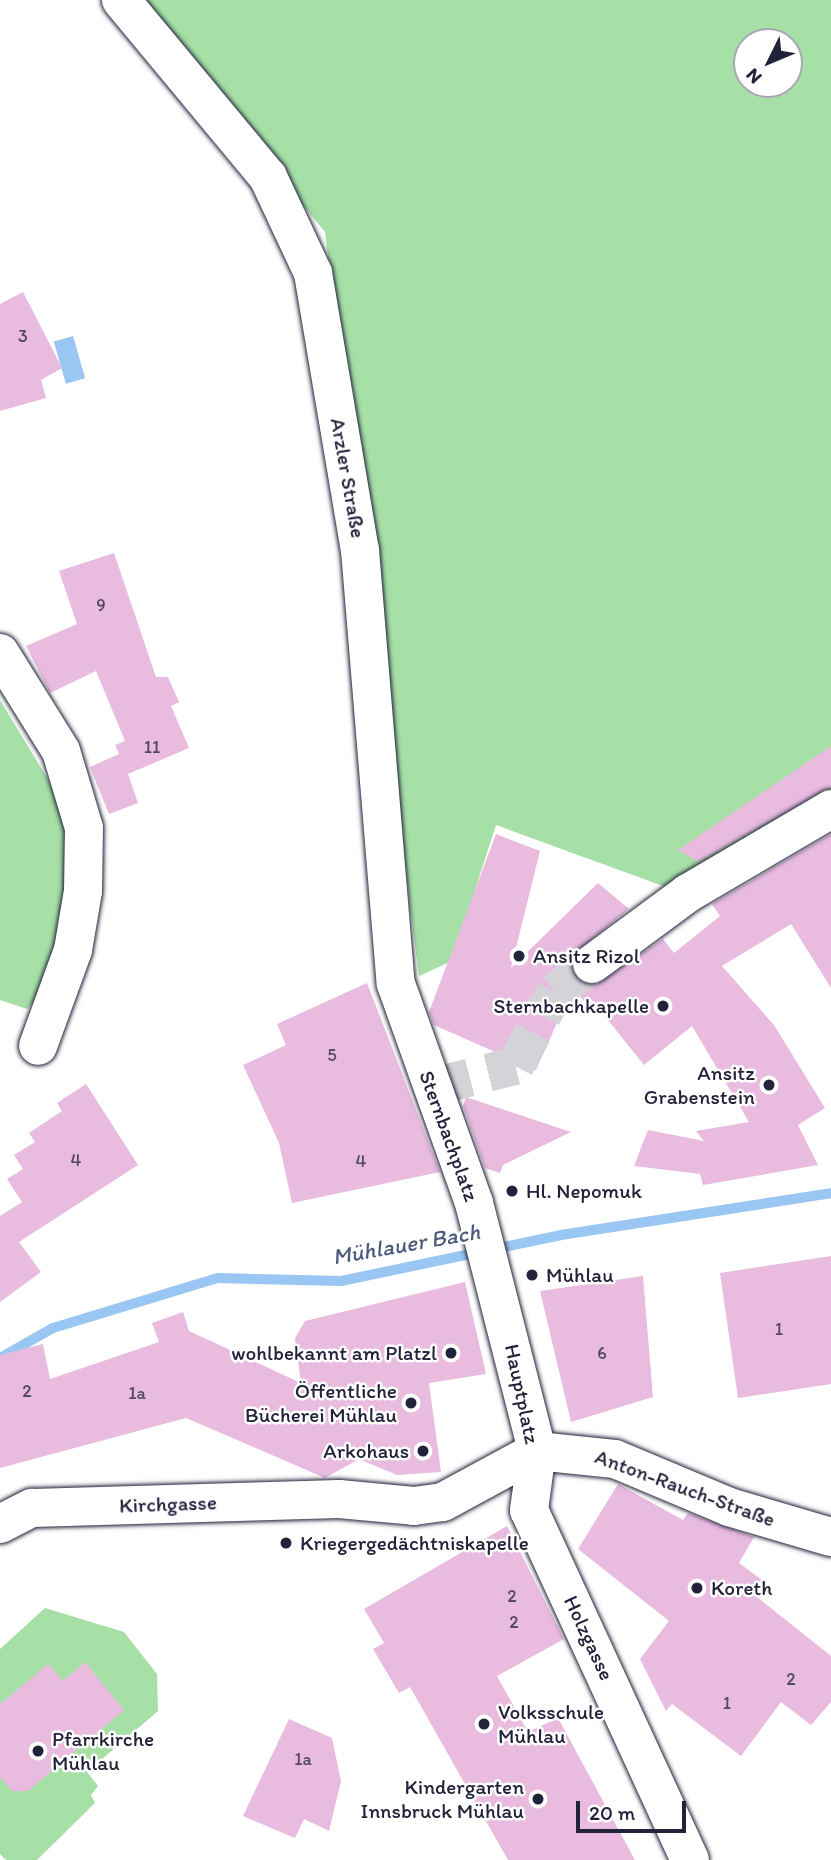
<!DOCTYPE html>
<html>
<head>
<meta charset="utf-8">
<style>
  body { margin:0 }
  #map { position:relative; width:831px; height:1860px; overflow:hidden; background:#fff; font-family:Itim,sans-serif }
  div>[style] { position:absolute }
  .green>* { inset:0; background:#a6e0a6 }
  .water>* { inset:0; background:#99c6f3; transform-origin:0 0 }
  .stream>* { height:10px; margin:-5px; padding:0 5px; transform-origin:5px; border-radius:5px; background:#99c6f3 }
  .building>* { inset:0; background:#e8bbdf }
  .minor-tunnel>* { height:38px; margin-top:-19px; transform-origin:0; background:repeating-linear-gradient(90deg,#d3d3d8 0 38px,transparent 0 57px) }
  .roads { filter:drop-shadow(0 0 2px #22223b) drop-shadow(0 0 2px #22223b) }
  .minor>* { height:38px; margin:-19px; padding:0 19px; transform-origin:19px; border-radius:19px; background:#fff }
  .secondary>* { height:38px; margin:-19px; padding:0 19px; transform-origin:19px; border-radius:19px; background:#fff }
  .dots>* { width:19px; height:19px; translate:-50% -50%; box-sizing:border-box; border:4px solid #fff; border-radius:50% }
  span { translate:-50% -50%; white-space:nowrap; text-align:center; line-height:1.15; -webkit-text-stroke:5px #fff; paint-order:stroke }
  .number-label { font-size:18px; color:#544864 }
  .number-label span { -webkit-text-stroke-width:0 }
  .street-label { font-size:21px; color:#22223b }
  .poi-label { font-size:21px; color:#22223b }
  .left { translate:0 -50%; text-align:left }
  .right { translate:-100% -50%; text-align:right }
  .water-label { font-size:23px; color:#4c5b7b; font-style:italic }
  .north { position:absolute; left:733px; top:28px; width:70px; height:70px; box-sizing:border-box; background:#fff; border:2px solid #a7a7b1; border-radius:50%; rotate:227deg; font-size:19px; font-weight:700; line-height:28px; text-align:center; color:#22223b }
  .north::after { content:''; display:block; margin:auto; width:24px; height:32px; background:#22223b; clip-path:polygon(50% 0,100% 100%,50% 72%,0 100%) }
  .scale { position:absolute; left:576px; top:1801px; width:110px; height:32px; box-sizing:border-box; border:4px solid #22223b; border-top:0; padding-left:9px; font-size:21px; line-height:24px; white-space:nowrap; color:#22223b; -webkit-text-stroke:5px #fff; paint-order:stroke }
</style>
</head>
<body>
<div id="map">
  <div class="green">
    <div style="clip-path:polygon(evenodd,134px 0,831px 0,831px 793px,674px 890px,496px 825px,452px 961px,419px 976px,325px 232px,134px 0,747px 42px,789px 42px,789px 84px,747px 84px,747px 42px)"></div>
    <div style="clip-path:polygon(0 700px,67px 811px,71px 890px,46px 988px,27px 1009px,0 1000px)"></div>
    <div style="clip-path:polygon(45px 1608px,124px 1632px,157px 1674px,158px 1711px,87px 1772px,98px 1786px,91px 1795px,95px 1803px,37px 1860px,6px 1860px,0 1854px,0 1649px)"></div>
  </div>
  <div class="water">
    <div style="left:73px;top:336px;width:44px;height:20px;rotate:74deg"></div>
  </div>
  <div class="stream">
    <div style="left:0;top:1358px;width:61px;rotate:-29.5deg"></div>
    <div style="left:53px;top:1328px;width:172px;rotate:-16.9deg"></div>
    <div style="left:218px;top:1278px;width:123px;rotate:1.4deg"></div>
    <div style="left:341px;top:1281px;width:225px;rotate:-11.8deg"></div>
    <div style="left:561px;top:1235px;width:273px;rotate:-8.8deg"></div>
  </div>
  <div class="building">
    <div style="clip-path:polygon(23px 292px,62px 368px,41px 380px,46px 398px,0 411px,0 304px)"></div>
    <div style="clip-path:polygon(114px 553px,156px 677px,168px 677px,179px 702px,171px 706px,189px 748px,128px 774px,138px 803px,109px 814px,90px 767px,119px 754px,115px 745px,125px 741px,96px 671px,50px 693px,26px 646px,77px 624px,59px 571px)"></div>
    <div style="clip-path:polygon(831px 746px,831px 787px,698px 862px,678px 850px)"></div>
    <div style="clip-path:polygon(496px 834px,540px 851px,511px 968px,598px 883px,629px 909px,572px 955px,574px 976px,594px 986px,663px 939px,674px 953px,720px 916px,712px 904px,831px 834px,831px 988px,791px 924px,722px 966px,774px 1025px,825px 1108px,798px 1125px,818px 1165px,703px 1185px,700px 1174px,634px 1166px,648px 1130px,704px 1141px,696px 1131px,749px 1122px,692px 1026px,644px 1065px,591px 999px,586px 1004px,573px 987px,536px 1070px,434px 1025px,429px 1012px)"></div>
    <div style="clip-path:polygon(367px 983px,440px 1172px,292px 1203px,279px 1143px,243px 1065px,286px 1045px,277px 1024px)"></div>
    <div style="clip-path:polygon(86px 1084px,138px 1165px,19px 1242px,41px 1272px,0 1302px,0 1216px,22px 1202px,7px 1179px,23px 1169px,14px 1155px,35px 1142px,29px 1133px,62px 1111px,57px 1103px)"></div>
    <div style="clip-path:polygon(466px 1097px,571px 1132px,503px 1165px,500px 1173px,485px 1168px,463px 1106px)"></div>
    <div style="clip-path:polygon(831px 1256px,831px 1384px,738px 1398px,720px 1273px)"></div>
    <div style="clip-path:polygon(643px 1276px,653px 1397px,571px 1422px,540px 1291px)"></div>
    <div style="clip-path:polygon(465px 1282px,486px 1374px,429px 1383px,441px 1472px,397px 1475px,359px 1459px,325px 1478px,186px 1418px,0 1468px,0 1355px,43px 1344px,50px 1379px,159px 1342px,152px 1323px,183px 1312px,189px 1331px,301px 1383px,295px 1338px,305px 1321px)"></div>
    <div style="clip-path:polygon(618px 1484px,683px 1520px,688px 1513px,754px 1537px,739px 1563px,766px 1583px,757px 1597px,831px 1656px,831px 1702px,811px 1725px,781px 1702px,741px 1756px,672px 1704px,666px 1711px,640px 1659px,669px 1621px,578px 1549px)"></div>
    <div style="clip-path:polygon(507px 1526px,564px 1639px,497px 1676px,528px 1732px,558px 1718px,635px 1860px,508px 1860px,410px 1687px,399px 1693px,373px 1649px,384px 1643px,364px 1609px)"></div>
    <div style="clip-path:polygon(85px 1662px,124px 1710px,28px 1791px,12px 1791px,0 1777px,0 1704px,48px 1664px,63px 1681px)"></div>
    <div style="clip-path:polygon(289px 1719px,332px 1738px,341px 1781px,329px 1831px,304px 1819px,295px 1838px,243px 1816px)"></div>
  </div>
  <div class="minor-tunnel">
    <div style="left:433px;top:1087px;width:85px;rotate:-14.4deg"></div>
    <div style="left:515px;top:1066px;width:84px;rotate:-61.6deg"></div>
    <div style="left:555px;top:992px;width:46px;rotate:-37.1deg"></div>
  </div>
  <div class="roads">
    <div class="minor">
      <div style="left:0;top:653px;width:115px;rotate:58.1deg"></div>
      <div style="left:61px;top:751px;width:80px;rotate:73.4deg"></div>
      <div style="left:84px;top:828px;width:63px;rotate:90.9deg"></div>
      <div style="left:83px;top:891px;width:60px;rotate:99.6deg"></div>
      <div style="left:73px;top:950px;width:102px;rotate:110deg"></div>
      <div style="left:592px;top:964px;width:119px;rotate:-36.5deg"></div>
      <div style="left:688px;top:893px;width:166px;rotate:-30.4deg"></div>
      <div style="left:537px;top:1451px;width:60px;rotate:97.7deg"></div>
      <div style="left:529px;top:1510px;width:385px;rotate:65.3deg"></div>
      <div style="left:0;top:1524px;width:36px;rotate:-27deg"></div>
      <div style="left:32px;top:1508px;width:307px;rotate:-1.7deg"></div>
      <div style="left:339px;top:1499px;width:75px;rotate:5.3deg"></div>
      <div style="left:414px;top:1506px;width:29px;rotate:-8deg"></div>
      <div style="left:443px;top:1502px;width:107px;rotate:-28.5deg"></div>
    </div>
    <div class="secondary">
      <div style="left:121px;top:0;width:230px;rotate:50.3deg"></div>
      <div style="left:268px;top:177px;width:106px;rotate:64.9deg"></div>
      <div style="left:313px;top:273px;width:281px;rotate:80.4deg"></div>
      <div style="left:360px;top:550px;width:435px;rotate:85.3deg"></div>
      <div style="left:396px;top:984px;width:232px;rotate:70.4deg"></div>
      <div style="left:474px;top:1203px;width:256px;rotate:75.7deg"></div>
      <div style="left:537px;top:1451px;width:78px;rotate:5.9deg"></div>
      <div style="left:615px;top:1459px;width:124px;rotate:22.8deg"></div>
      <div style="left:729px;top:1507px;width:106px;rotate:16.4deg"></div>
    </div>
  </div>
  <div class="dots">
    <div style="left:519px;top:956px;background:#22223b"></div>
    <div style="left:663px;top:1006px;background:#22223b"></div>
    <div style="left:769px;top:1085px;background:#22223b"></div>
    <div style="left:512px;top:1191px;background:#22223b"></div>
    <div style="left:532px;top:1275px;background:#22223b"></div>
    <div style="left:451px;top:1353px;background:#22223b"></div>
    <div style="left:411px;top:1403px;background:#22223b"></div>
    <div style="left:423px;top:1451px;background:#22223b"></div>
    <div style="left:286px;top:1543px;background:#22223b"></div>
    <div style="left:697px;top:1588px;background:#22223b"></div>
    <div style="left:484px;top:1724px;background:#22223b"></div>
    <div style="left:38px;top:1751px;background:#22223b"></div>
    <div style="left:538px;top:1799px;background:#22223b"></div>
  </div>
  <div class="number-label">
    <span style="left:23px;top:336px">3</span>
    <span style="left:101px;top:605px">9</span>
    <span style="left:152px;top:747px">11</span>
    <span style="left:332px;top:1055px">5</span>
    <span style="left:76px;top:1160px">4</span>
    <span style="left:361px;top:1161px">4</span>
    <span style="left:779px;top:1329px">1</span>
    <span style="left:602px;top:1353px">6</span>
    <span style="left:27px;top:1391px">2</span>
    <span style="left:137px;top:1393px">1a</span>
    <span style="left:512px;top:1596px">2</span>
    <span style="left:514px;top:1622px">2</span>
    <span style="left:791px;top:1679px">2</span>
    <span style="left:727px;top:1703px">1</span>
    <span style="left:303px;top:1759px">1a</span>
  </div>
  <div class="street-label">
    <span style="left:348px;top:478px;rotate:80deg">Arzler Straße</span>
    <span style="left:449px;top:1136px;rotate:70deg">Sternbachplatz</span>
    <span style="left:522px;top:1394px;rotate:78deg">Hauptplatz</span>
    <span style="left:685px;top:1488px;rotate:20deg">Anton-Rauch-Straße</span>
    <span style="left:168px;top:1504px;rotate:-2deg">Kirchgasse</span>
    <span style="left:589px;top:1638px;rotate:65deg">Holzgasse</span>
  </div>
  <div class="poi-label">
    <span class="left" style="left:533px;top:956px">Ansitz Rizol</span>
    <span class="right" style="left:649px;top:1006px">Sternbachkapelle</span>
    <span class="right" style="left:755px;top:1085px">Ansitz<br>Grabenstein</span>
    <span class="left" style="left:526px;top:1191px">Hl. Nepomuk</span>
    <span class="left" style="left:546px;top:1275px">Mühlau</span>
    <span class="right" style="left:437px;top:1353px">wohlbekannt am Platzl</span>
    <span class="right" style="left:397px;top:1403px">Öffentliche<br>Bücherei Mühlau</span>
    <span class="right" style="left:409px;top:1451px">Arkohaus</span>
    <span class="left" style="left:300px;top:1543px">Kriegergedächtniskapelle</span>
    <span class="left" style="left:711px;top:1588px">Koreth</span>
    <span class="left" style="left:498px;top:1724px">Volksschule<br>Mühlau</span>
    <span class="left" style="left:52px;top:1751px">Pfarrkirche<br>Mühlau</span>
    <span class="right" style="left:524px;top:1799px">Kindergarten<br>Innsbruck Mühlau</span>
  </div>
  <div class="water-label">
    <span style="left:406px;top:1244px;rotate:-10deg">Mühlauer Bach</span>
  </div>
  <div class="north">N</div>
  <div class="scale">20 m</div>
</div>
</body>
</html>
